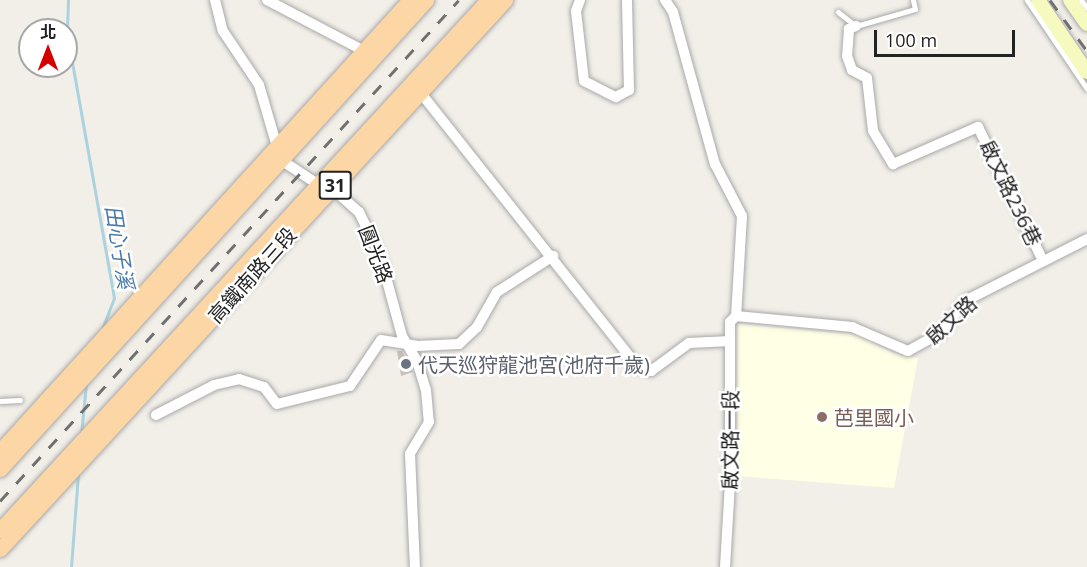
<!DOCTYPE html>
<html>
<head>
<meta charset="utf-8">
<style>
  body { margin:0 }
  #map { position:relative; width:1087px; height:567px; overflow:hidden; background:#f2efe9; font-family:"Open Sans","Noto Sans TC",sans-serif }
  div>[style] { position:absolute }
  .education>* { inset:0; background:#ffffe5 }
  .stream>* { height:3px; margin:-1.5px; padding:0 1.5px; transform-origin:1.5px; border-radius:1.5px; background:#aad3df }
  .building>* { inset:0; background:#c7bfb8 }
  .roads { filter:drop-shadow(0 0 2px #a9a9a9) drop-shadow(0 0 2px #a9a9a9) }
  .service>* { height:5px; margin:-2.5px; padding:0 2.5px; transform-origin:2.5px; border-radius:2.5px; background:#fff }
  .minor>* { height:10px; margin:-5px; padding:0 5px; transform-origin:5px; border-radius:5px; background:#fff }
  .secondary>* { height:14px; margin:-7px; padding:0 7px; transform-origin:7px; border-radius:7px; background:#f7fabf }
  .primary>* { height:15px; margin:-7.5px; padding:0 7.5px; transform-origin:7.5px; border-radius:7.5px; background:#fcd6a4 }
  .rail>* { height:3px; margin-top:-1.5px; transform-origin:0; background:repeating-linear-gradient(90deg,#707070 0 12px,transparent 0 24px) }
  .dots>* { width:16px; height:16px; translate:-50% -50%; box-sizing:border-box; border:3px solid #fff; border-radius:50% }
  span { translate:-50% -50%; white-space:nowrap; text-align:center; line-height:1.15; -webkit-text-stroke:5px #fff; paint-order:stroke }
  .shield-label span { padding:2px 4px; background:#fff; border:2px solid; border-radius:4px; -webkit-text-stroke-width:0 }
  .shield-label { font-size:18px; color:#222; font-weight:700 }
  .street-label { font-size:20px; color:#222 }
  .worship-label { font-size:20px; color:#5b616d }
  .left { translate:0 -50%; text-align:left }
  .education-label { font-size:20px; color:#785e54 }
  .water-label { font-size:21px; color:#4a7aab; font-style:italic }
  .north { position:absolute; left:18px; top:18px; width:60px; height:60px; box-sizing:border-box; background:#fff; border:2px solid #a7a7a7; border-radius:50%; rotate:0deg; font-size:16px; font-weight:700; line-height:24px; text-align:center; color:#222 }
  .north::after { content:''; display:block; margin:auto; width:21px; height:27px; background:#d40000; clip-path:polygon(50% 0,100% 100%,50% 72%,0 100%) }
  .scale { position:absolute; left:874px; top:30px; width:141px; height:27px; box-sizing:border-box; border:3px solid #222; border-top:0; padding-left:8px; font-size:18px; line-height:21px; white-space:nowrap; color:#222; -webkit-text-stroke:4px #fff; paint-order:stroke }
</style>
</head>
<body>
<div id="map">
  <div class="education">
    <div style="clip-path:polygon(738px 324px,859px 335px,893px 353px,918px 358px,894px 488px,737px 476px)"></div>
  </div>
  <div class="stream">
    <div style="left:68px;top:0;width:34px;rotate:92deg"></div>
    <div style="left:67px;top:34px;width:268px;rotate:79.9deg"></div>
    <div style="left:114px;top:298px;width:33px;rotate:111deg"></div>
    <div style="left:81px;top:434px;width:50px;rotate:-84.3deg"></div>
    <div style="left:71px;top:567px;width:93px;rotate:-85.7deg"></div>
  </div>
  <div class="building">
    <div style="clip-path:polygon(397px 351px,402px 351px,413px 372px,401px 376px)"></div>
  </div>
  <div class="roads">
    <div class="service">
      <div style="left:1027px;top:0;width:107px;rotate:56deg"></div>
      <div style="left:1081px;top:0;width:10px;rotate:53deg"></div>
      <div style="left:838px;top:12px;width:23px;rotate:38deg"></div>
      <div style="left:856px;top:26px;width:61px;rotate:-16.1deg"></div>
      <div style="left:915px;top:9px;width:9px;rotate:-103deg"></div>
      <div style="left:0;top:401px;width:20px;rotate:-3deg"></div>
    </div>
    <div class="minor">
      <div style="left:215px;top:0;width:32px;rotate:76deg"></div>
      <div style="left:223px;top:31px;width:65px;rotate:56.3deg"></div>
      <div style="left:259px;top:85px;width:78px;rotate:73.7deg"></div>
      <div style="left:281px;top:160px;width:45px;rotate:33.3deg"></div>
      <div style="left:319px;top:185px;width:13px;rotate:13deg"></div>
      <div style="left:332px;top:188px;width:36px;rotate:42deg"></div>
      <div style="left:359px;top:212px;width:48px;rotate:64deg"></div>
      <div style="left:380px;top:255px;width:84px;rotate:74.8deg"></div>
      <div style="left:402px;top:336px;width:29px;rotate:59deg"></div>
      <div style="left:417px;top:361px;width:30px;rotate:73deg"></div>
      <div style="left:426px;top:390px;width:32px;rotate:85deg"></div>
      <div style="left:429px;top:422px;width:37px;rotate:121deg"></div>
      <div style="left:410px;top:454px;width:113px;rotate:87.5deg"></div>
      <div style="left:267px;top:0;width:110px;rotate:27.7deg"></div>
      <div style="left:580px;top:0;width:12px;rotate:110deg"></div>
      <div style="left:576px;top:11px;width:70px;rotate:83.5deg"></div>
      <div style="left:584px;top:81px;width:36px;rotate:27deg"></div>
      <div style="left:616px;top:97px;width:15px;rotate:-28deg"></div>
      <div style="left:629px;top:90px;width:90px;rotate:-91.3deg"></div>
      <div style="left:665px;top:0;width:14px;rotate:56deg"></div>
      <div style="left:673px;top:12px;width:158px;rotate:74.6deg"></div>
      <div style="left:715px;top:164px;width:59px;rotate:62.6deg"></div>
      <div style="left:742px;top:216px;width:100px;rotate:93.4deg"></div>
      <div style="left:856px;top:26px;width:8px;rotate:157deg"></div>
      <div style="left:849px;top:29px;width:27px;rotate:94deg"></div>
      <div style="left:847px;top:56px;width:15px;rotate:70deg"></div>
      <div style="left:852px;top:70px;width:17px;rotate:28deg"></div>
      <div style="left:867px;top:78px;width:53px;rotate:83.5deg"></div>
      <div style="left:873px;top:131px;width:39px;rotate:59deg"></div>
      <div style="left:893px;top:164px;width:93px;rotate:-23.5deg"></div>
      <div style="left:978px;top:127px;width:149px;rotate:64.1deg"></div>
      <div style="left:420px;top:92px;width:351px;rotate:51.6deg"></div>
      <div style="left:638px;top:367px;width:14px;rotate:17deg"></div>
      <div style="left:651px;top:371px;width:47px;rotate:-36.4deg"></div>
      <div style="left:689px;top:343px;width:41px;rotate:-2.8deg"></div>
      <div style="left:736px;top:316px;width:117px;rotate:5.4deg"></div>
      <div style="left:852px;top:327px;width:61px;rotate:23.2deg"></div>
      <div style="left:908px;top:351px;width:39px;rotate:-29deg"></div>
      <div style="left:942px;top:332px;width:39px;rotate:-53deg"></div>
      <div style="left:965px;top:301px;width:137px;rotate:-26.9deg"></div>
      <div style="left:156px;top:415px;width:65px;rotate:-27.3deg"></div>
      <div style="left:214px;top:385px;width:26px;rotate:-13deg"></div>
      <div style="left:239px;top:379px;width:26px;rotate:18deg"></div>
      <div style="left:264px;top:387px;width:21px;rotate:53deg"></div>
      <div style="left:277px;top:404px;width:75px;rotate:-13.9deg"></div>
      <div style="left:350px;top:386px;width:55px;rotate:-56deg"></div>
      <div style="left:381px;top:340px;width:36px;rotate:9deg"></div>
      <div style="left:417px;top:346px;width:42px;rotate:-2.7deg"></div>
      <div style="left:459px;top:344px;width:25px;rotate:-43deg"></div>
      <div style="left:477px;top:327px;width:40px;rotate:-60.3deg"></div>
      <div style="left:497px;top:292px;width:67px;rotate:-32.7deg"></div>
      <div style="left:725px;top:567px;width:85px;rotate:-86.6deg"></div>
      <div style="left:730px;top:482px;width:160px;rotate:-90deg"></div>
      <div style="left:730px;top:322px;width:8px;rotate:-45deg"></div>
    </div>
    <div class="secondary">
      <div style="left:1038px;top:0;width:87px;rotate:55.8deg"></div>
      <div style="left:1070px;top:0;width:29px;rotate:55deg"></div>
    </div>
    <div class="primary">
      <div style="left:0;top:451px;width:610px;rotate:-47.73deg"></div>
      <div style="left:0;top:469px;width:634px;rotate:-47.75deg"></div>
      <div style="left:0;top:530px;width:720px;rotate:-47.36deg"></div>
      <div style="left:0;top:549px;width:746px;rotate:-47.39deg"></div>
    </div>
  </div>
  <div class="rail">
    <div style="left:1050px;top:0;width:63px;rotate:54deg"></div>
    <div style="left:0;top:501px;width:679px;rotate:-47.51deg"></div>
  </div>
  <div class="dots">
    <div style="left:406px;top:364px;background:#6b7280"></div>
    <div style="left:822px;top:417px;background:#8d6e63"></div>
  </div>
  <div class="shield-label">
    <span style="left:335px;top:185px">31</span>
  </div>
  <div class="street-label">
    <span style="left:1011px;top:193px;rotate:64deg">啟文路236巷</span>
    <span style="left:376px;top:254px;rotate:69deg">圓光路</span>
    <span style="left:252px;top:275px;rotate:-48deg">高鐵南路三段</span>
    <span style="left:951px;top:320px;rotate:-43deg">啟文路</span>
    <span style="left:730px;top:440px;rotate:-90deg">啟文路一段</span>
  </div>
  <div class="worship-label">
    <span class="left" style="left:418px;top:364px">代天巡狩龍池宮(池府千歲)</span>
  </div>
  <div class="education-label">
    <span class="left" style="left:834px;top:417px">芭里國小</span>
  </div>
  <div class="water-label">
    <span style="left:120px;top:247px;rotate:81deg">田心子溪</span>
  </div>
  <div class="north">北</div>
  <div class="scale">100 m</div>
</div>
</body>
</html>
